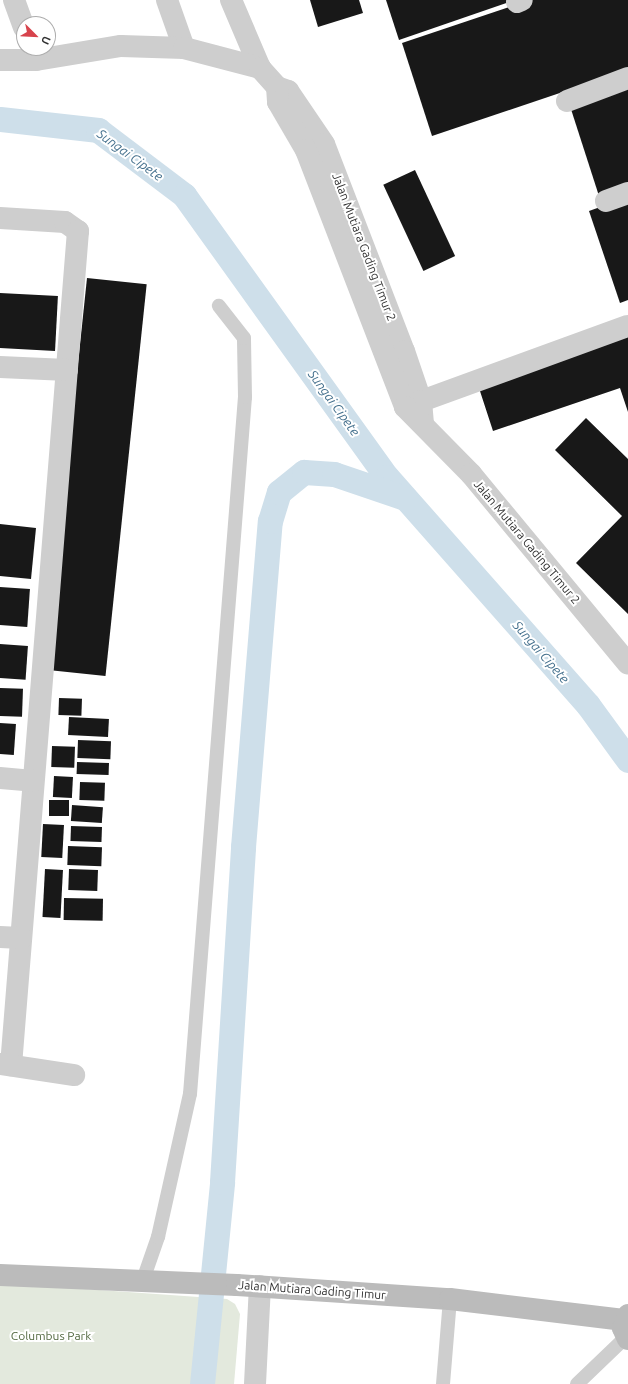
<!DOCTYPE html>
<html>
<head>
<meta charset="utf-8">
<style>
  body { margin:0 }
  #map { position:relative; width:628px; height:1384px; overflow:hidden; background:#fff; font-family:Ubuntu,sans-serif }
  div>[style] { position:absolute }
  .green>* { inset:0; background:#e3e9dd }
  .canal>* { height:25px; margin:-12.5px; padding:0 12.5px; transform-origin:12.5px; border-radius:12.5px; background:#cedfea }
  .building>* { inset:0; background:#181818; transform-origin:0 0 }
  .service>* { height:14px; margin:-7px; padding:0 7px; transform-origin:7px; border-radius:7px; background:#cecece }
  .minor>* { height:22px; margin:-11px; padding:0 11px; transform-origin:11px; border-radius:11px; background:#cecece }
  .tertiary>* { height:22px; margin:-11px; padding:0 11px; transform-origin:11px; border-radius:11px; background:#cecece }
  .secondary>* { height:22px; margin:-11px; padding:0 11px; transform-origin:11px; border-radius:11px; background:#bbb }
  span { translate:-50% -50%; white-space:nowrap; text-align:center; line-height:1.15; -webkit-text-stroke:4px #fff; paint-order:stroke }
  .street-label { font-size:12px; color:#313131 }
  .park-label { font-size:12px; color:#536941 }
  .water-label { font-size:13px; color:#44708d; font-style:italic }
  .north { position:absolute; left:16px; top:16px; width:40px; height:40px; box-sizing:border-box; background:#fff; border:1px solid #adadad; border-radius:50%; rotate:114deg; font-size:11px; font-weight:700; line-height:16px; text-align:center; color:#313131 }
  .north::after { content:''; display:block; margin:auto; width:14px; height:18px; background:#d7434c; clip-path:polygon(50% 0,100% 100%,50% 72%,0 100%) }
</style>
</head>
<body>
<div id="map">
  <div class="green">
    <div style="clip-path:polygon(0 1283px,227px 1299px,235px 1304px,240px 1314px,234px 1384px,0 1384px)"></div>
  </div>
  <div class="canal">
    <div style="left:0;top:119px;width:99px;rotate:6.4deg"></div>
    <div style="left:98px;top:130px;width:108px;rotate:37.1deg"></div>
    <div style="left:184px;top:195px;width:347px;rotate:54.3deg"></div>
    <div style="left:387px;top:477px;width:304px;rotate:48.6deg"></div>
    <div style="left:588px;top:705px;width:68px;rotate:54deg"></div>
    <div style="left:202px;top:1384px;width:203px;rotate:-84.3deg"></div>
    <div style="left:222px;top:1182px;width:336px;rotate:-86.4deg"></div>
    <div style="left:243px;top:847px;width:327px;rotate:-85.3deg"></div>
    <div style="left:270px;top:521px;width:30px;rotate:-73deg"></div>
    <div style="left:279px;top:492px;width:32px;rotate:-39deg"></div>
    <div style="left:304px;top:472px;width:30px;rotate:4deg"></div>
    <div style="left:334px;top:474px;width:75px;rotate:18.7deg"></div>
  </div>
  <div class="building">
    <div style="clip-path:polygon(310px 0,359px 0,363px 13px,318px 27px)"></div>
    <div style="clip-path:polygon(386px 0,515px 0,399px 40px)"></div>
    <div style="clip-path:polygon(530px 0,628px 0,628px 70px,432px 136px,402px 43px)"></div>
    <div style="clip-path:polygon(628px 83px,628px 186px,599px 196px,569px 103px)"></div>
    <div style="left:415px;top:170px;width:95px;height:35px;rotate:65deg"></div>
    <div style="clip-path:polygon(628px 197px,628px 300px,620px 303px,589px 211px)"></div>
    <div style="left:87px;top:278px;width:60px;height:394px;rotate:6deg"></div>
    <div style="left:0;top:293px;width:58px;height:55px;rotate:3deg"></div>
    <div style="clip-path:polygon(628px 335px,628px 412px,620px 388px,493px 431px,478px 385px)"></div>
    <div style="clip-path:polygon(586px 418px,628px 459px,628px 614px,576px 563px,622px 516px,555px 450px)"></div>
    <div style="clip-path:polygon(0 524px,36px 528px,31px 579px,0 576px)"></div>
    <div style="left:0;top:587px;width:30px;height:38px;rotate:4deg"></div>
    <div style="left:0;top:644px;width:28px;height:34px;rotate:4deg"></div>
    <div style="left:0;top:688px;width:23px;height:28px;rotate:2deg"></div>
    <div style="left:59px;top:698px;width:23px;height:17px;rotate:2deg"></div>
    <div style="left:69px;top:717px;width:40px;height:18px;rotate:3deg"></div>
    <div style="left:0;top:723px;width:16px;height:31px;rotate:4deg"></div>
    <div style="left:78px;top:740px;width:33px;height:18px;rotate:2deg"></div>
    <div style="left:52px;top:746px;width:23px;height:21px;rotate:2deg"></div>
    <div style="left:77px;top:762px;width:32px;height:12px;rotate:2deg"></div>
    <div style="left:54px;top:776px;width:19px;height:21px;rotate:3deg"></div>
    <div style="left:80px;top:782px;width:25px;height:18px;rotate:2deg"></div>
    <div style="left:49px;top:800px;width:20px;height:16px"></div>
    <div style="left:72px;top:805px;width:31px;height:16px;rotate:4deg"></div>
    <div style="left:43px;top:824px;width:21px;height:33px;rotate:3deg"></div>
    <div style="left:71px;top:826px;width:31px;height:15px;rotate:2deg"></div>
    <div style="left:68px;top:846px;width:34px;height:19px;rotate:2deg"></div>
    <div style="left:45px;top:869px;width:18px;height:48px;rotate:3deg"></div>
    <div style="left:69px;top:869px;width:29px;height:21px;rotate:2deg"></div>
    <div style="left:64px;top:898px;width:39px;height:22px;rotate:1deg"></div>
  </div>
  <div class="service">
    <div style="left:143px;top:1280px;width:46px;rotate:-70.8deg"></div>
    <div style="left:158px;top:1237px;width:147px;rotate:-77.4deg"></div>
    <div style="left:190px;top:1094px;width:699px;rotate:-85.49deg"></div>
    <div style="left:245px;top:397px;width:59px;rotate:-91deg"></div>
    <div style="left:244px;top:338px;width:41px;rotate:-128deg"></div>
    <div style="left:443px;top:1384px;width:85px;rotate:-85.3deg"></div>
    <div style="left:577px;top:1384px;width:68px;rotate:-43.8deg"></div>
  </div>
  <div class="minor">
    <div style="left:14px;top:0;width:29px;rotate:70deg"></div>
    <div style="left:167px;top:0;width:51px;rotate:70.5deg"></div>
    <div style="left:231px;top:0;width:74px;rotate:66.9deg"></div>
    <div style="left:517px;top:2px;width:5px;rotate:-22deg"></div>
    <div style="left:567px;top:101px;width:65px;rotate:-20.7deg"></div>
    <div style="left:606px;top:201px;width:23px;rotate:-20deg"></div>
    <div style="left:0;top:218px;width:65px;rotate:3.5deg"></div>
    <div style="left:65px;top:222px;width:16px;rotate:35deg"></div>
    <div style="left:78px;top:231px;width:837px;rotate:94.59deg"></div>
    <div style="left:0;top:367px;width:67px;rotate:2.6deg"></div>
    <div style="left:405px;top:407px;width:237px;rotate:-20deg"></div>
    <div style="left:0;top:778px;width:33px;rotate:5deg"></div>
    <div style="left:0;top:937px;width:21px;rotate:3deg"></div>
    <div style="left:0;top:1064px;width:75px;rotate:8.5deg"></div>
    <div style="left:255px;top:1384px;width:98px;rotate:-87.1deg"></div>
  </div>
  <div class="tertiary">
    <div style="left:0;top:60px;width:36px"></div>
    <div style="left:36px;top:60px;width:86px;rotate:-9.4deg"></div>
    <div style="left:121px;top:46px;width:63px;rotate:1.8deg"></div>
    <div style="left:184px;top:48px;width:79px;rotate:14.7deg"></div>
    <div style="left:260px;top:68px;width:25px;rotate:48deg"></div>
    <div style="left:277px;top:87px;width:12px;rotate:20deg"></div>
    <div style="left:288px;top:91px;width:64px;rotate:55.8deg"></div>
    <div style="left:324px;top:144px;width:222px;rotate:68.9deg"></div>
    <div style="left:404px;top:351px;width:53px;rotate:71.2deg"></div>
    <div style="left:421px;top:401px;width:22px;rotate:85deg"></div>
    <div style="left:277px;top:87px;width:15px;rotate:86deg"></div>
    <div style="left:278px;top:102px;width:56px;rotate:59.7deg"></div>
    <div style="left:306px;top:150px;width:275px;rotate:68.9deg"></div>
    <div style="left:405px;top:407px;width:94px;rotate:45.4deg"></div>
    <div style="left:471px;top:474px;width:246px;rotate:50.4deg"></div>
  </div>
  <div class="secondary">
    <div style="left:0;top:1275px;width:237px;rotate:2.4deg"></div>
    <div style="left:237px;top:1285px;width:213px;rotate:3.8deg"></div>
    <div style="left:450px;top:1299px;width:175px;rotate:6.9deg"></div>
    <div style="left:628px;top:1315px;width:14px;rotate:111deg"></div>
    <div style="left:623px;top:1328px;width:12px;rotate:66deg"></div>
  </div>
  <div class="street-label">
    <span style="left:364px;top:247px;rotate:69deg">Jalan Mutiara Gading Timur 2</span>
    <span style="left:527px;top:542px;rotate:50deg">Jalan Mutiara Gading Timur 2</span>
    <span style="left:312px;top:1290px;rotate:4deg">Jalan Mutiara Gading Timur</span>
  </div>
  <div class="park-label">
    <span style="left:51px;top:1336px">Columbus Park</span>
  </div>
  <div class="water-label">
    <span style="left:130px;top:155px;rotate:36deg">Sungai Cipete</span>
    <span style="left:334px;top:403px;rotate:54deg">Sungai Cipete</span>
    <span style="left:541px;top:652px;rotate:49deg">Sungai Cipete</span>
  </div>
  <div class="north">U</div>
</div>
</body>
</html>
